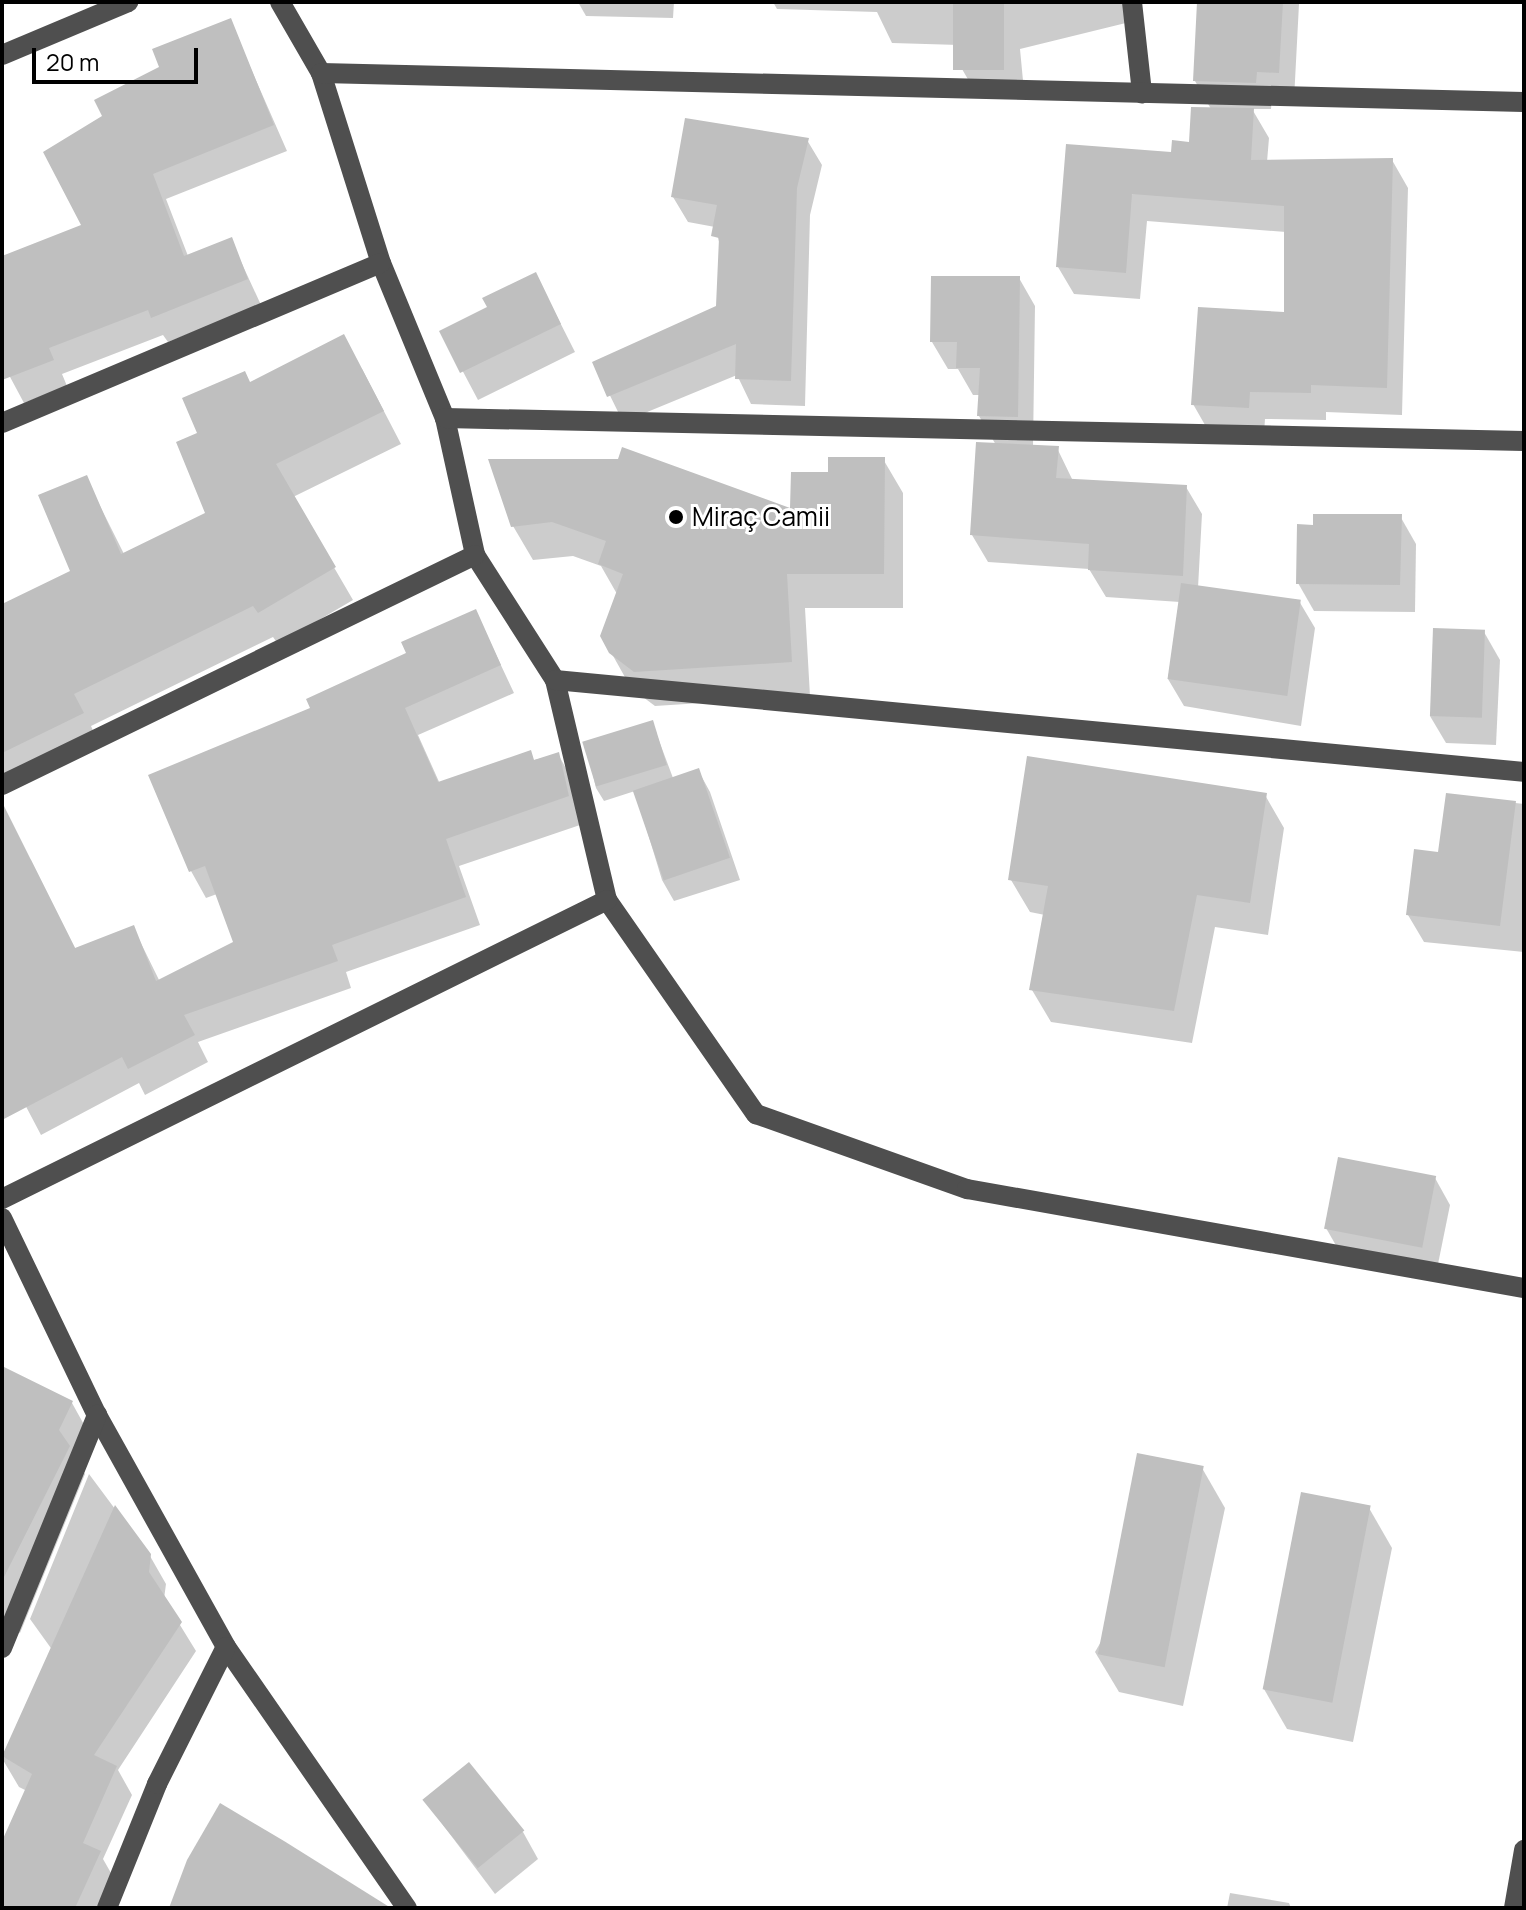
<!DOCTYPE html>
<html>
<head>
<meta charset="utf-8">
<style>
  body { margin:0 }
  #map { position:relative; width:1526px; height:1910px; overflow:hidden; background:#fff; font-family:Manrope,sans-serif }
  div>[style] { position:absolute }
  .shadow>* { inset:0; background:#0003 }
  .building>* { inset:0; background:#bfbfbf; transform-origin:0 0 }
  .minor>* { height:20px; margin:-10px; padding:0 10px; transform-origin:10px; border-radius:10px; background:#4f4f4f }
  .dots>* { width:22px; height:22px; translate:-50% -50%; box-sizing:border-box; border:4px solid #fff; border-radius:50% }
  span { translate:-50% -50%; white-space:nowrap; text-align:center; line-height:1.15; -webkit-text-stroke:6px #fff; paint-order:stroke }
  .poi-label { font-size:26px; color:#000 }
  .left { translate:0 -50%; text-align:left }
  .frame { position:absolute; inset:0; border:4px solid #000; pointer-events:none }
  .scale { position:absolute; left:32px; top:48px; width:166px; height:36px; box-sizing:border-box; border:4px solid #000; border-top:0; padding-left:10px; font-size:24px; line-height:28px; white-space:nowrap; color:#000; -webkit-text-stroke:6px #fff; paint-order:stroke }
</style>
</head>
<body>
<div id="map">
  <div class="shadow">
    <div style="clip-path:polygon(578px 2px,674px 2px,673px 18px,586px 16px)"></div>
    <div style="clip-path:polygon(773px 2px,1129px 2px,1134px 21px,1020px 49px,1024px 91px,977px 95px,962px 69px,959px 45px,892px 43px,877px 12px,777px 9px)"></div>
    <div style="clip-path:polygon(1199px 2px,1299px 4px,1294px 100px,1272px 98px,1271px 109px,1252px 109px,1269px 138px,1267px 162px,1392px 160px,1408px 188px,1402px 415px,1326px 412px,1326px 420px,1265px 419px,1264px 434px,1209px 432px,1193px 404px,1286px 314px,1286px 232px,1147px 221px,1140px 299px,1074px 294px,1058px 267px,1163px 164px,1191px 144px,1211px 109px,1195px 81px)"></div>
    <div style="clip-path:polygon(230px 21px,287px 151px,166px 199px,188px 256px,231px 240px,261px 305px,168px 342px,163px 335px,62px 374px,67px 386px,24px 403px,2px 362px,2px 258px,84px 226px,105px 117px)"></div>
    <div style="clip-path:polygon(807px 140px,822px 165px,810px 215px,805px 406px,751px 404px,737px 375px,623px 422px,594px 363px,718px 307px,721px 249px,715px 227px,688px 222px,673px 197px)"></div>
    <div style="clip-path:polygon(536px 275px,575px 352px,478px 400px,442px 332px,490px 308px)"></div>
    <div style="clip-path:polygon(1019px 278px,1035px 306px,1033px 447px,1057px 448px,1073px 481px,1186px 487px,1202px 514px,1198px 588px,1299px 601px,1315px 628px,1301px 726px,1184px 706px,1168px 679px,1180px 602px,1106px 597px,1089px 569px,988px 562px,972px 535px,996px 445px,979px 416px,981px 395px,973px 395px,958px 369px,948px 369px,932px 342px)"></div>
    <div style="clip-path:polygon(362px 369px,401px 444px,293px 497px,353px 600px,278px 644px,273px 637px,91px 726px,100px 746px,2px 794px,2px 608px,73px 572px,86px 478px,124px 554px,208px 514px,200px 434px,251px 384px)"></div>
    <div style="clip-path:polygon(883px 459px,903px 493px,903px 608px,805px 608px,810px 696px,655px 706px,631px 688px,602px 636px,617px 594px,601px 566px,573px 556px,533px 560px,513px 526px,490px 461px,792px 511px,830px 474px)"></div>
    <div style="clip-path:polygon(1400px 516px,1416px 544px,1415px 612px,1314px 611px,1298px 583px,1316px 527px)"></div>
    <div style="clip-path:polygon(476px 612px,514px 693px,418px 735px,440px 784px,558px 754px,573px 781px,583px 824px,459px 866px,480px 925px,346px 972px,351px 988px,198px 1042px,208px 1062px,145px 1095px,139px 1083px,41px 1135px,2px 1061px,2px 840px,31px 860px,76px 950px,133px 927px,160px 982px,235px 943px,217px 894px,206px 898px,191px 871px,151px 776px,313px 709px)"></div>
    <div style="clip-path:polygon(1484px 632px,1500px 660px,1496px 745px,1446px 743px,1430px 716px)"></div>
    <div style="clip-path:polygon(652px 722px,673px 778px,698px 770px,710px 792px,740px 880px,674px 901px,662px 880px,635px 791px,604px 801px,596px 788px,586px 745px)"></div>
    <div style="clip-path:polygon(1265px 795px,1284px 828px,1268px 935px,1215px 927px,1192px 1043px,1051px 1022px,1032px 990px,1045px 915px,1030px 912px,1011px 880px)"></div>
    <div style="clip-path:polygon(1448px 795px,1524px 804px,1524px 952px,1424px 942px,1408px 915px,1440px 854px)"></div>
    <div style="clip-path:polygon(1435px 1178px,1450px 1205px,1436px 1274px,1342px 1256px,1326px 1228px)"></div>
    <div style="clip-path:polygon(2px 1368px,72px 1403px,87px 1430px,74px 1456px,85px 1474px,20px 1633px,2px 1623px)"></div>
    <div style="clip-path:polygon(1202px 1468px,1225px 1508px,1183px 1706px,1119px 1692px,1095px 1652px)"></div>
    <div style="clip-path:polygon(89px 1474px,150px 1556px,166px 1584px,164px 1599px,196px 1651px,118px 1770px,132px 1795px,103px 1859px,115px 1880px,103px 1908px,2px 1908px,2px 1846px,27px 1791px,19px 1787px,3px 1760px,53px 1651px,30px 1619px)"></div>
    <div style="clip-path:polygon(1369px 1508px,1392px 1548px,1353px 1742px,1287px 1729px,1264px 1689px)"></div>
    <div style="clip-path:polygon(425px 1801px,523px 1832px,538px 1859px,495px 1894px)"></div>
    <div style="clip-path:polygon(1230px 1893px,1289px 1903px,1291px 1908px,1227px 1908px)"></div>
  </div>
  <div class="building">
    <div style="left:953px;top:2px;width:51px;height:68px"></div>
    <div style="clip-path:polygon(1197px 2px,1283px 2px,1279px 73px,1257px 72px,1256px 83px,1193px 81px)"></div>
    <div style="clip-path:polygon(231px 18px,274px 125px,153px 174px,184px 256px,232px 237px,248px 279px,151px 318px,148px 310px,49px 348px,54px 360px,2px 380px,2px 256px,81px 225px,43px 152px,102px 116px,94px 100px,159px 67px,152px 49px)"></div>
    <div style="clip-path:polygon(1191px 107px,1254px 108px,1251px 160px,1393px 158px,1387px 388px,1311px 385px,1311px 393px,1250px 392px,1249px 408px,1191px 405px,1198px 307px,1284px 312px,1284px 206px,1132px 194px,1126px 273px,1056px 267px,1066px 144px,1171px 152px,1172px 140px,1189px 142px)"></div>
    <div style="clip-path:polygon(685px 118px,809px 138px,797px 188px,791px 381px,735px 379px,736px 344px,607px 397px,592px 362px,716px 306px,719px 238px,711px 236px,717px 205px,671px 197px)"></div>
    <div style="clip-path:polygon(536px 272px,561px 324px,460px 373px,439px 331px,487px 307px,482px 298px)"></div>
    <div style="clip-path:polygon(931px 276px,1020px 276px,1018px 417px,977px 416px,980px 368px,956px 368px,957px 342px,930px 342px)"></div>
    <div style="clip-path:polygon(344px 334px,384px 411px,276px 464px,336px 567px,258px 613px,253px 606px,74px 694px,84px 713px,2px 753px,2px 604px,70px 571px,38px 495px,87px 475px,121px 554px,205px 513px,176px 442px,197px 433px,182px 398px,245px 371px,250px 382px)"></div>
    <div style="clip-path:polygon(976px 442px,1059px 446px,1056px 478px,1187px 485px,1183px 576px,1088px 570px,1089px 544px,970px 535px)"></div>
    <div style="clip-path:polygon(622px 447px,790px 508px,791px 472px,828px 472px,828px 457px,885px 457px,884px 574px,787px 574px,792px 662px,634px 672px,609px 653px,600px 636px,623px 574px,598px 564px,606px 541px,552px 522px,511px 527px,488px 459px,618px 459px)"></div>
    <div style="clip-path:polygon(1313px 514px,1402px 514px,1400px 585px,1296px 584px,1297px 524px,1313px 525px)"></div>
    <div style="left:1181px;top:583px;width:121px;height:97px;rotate:8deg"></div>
    <div style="clip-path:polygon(476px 609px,501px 665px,405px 708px,438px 782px,531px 750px,534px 760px,559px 752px,569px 796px,446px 839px,466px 897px,332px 945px,338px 961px,184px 1015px,195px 1035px,128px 1069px,122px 1057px,2px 1120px,2px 802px,75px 948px,134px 925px,156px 981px,233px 942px,205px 866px,189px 872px,148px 775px,310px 708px,306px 699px,406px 653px,401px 642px)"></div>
    <div style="left:1433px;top:628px;width:52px;height:88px;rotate:2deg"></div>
    <div style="left:653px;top:720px;width:47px;height:74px;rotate:73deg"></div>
    <div style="clip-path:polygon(1027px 756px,1267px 793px,1250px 903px,1197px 895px,1174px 1011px,1029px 990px,1048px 886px,1008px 880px)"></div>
    <div style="left:699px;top:768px;width:95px;height:70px;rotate:71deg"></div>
    <div style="clip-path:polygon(1446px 793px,1516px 801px,1500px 926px,1406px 915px,1414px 849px,1438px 852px)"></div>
    <div style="left:1338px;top:1157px;width:100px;height:73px;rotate:11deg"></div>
    <div style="clip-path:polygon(2px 1366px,73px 1401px,59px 1430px,70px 1446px,2px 1581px)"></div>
    <div style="left:1137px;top:1453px;width:68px;height:205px;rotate:11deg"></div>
    <div style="left:1301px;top:1492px;width:71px;height:201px;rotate:11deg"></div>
    <div style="clip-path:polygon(115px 1505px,151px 1554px,149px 1572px,182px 1622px,94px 1755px,117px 1766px,83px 1843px,101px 1851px,75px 1908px,2px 1908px,2px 1841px,32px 1774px,2px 1756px)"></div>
    <div style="left:469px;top:1762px;width:88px;height:60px;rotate:51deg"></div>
    <div style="clip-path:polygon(220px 1803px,284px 1841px,391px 1908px,169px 1908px,187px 1860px)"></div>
  </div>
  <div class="minor">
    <div style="left:280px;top:2px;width:82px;rotate:60deg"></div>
    <div style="left:321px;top:73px;width:199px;rotate:72.5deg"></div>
    <div style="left:381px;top:263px;width:168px;rotate:67.6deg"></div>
    <div style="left:445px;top:418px;width:140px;rotate:77.6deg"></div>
    <div style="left:475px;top:555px;width:148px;rotate:57.4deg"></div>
    <div style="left:555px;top:680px;width:226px;rotate:76.7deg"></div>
    <div style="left:607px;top:900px;width:261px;rotate:55.2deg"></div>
    <div style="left:756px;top:1114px;width:224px;rotate:19.6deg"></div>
    <div style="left:967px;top:1189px;width:566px;rotate:10.08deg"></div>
    <div style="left:1132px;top:2px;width:92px;rotate:83.7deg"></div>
    <div style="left:2px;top:55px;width:137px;rotate:-22.8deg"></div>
    <div style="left:321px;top:73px;width:1203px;rotate:1.38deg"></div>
    <div style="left:445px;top:418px;width:1079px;rotate:1.22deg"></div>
    <div style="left:2px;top:423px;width:411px;rotate:-22.9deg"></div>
    <div style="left:555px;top:680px;width:973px;rotate:5.42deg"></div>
    <div style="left:2px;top:785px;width:526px;rotate:-25.93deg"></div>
    <div style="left:2px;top:1199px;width:675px;rotate:-26.3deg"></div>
    <div style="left:2px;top:1218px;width:219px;rotate:64.3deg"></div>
    <div style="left:97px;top:1415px;width:265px;rotate:60.9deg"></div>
    <div style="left:226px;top:1647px;width:318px;rotate:55.3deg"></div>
    <div style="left:2px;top:1648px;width:252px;rotate:-67.8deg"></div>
    <div style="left:107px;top:1908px;width:134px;rotate:-68deg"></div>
    <div style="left:157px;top:1784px;width:153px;rotate:-63.3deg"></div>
    <div style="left:1514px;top:1908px;width:59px;rotate:-80.2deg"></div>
  </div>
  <div class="dots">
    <div style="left:676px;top:517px;background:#000"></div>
  </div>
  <div class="poi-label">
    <span class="left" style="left:692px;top:517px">Miraç Camii</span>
  </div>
  <div class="frame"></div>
  <div class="scale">20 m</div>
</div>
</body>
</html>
